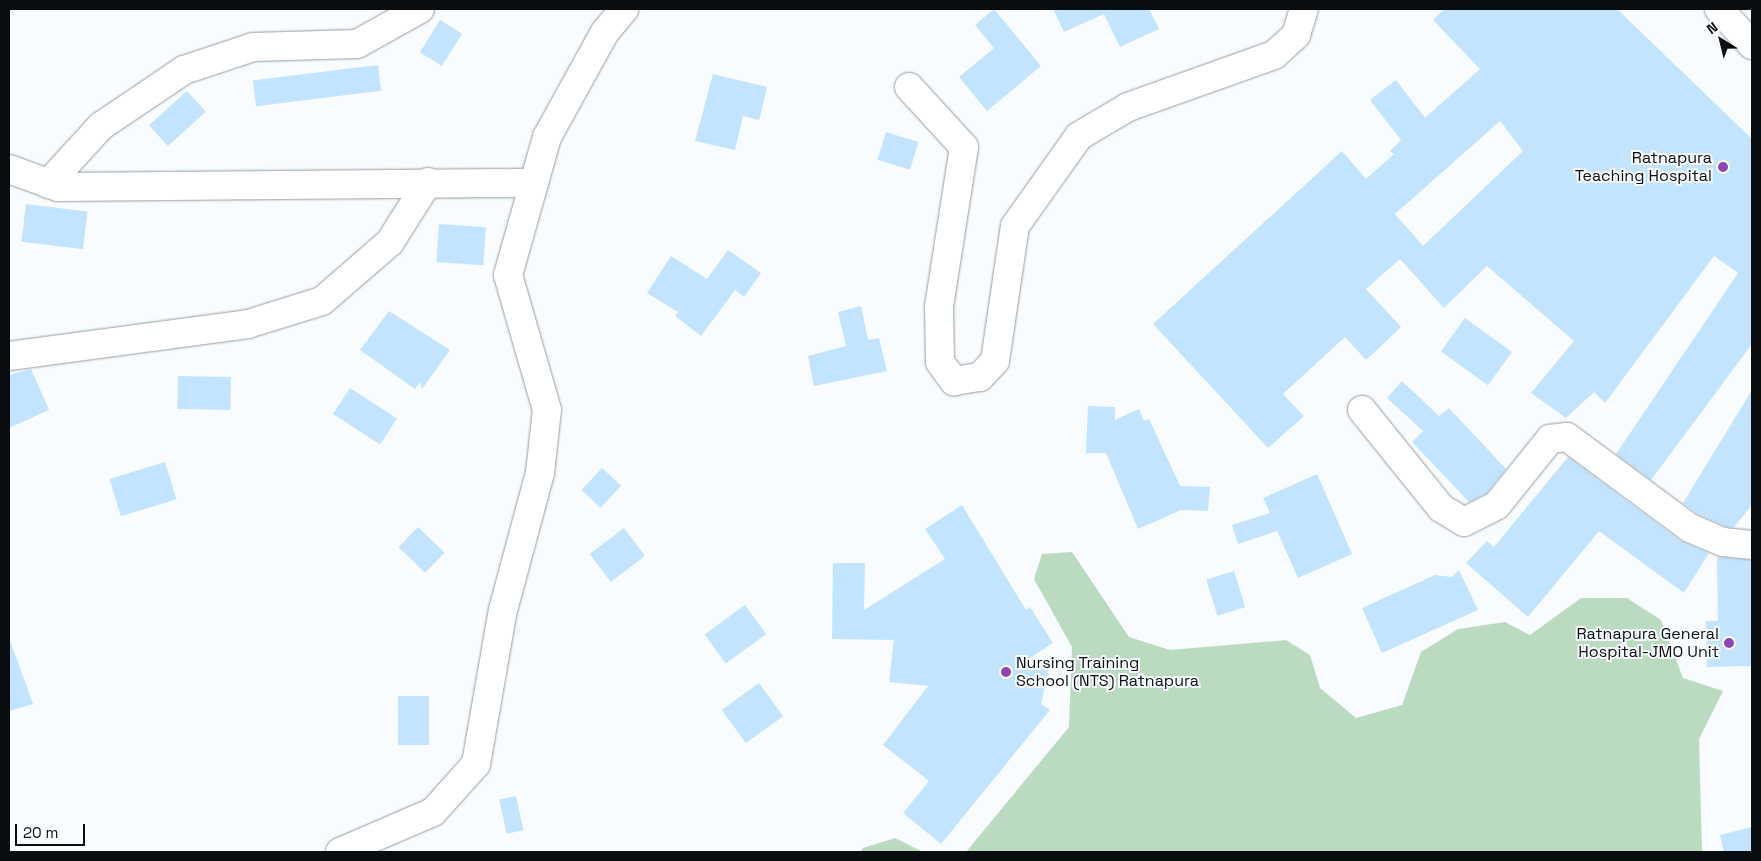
<!DOCTYPE html>
<html>
<head>
<meta charset="utf-8">
<style>
  body { margin:0 }
  #map { position:relative; width:1761px; height:861px; overflow:hidden; background:#f8fcfe; font-family:"Space Grotesk",sans-serif }
  div>[style] { position:absolute }
  .green>* { inset:0; background:#badbc0 }
  .building>* { inset:0; background:#c2e4fe; transform-origin:0 0 }
  .roads { filter:drop-shadow(0 0 1px #949ca3) drop-shadow(0 0 1px #949ca3) }
  .minor>* { height:28px; margin:-14px; padding:0 14px; transform-origin:14px; border-radius:14px; background:#fff }
  .dots>* { width:14px; height:14px; translate:-50% -50%; box-sizing:border-box; border:2px solid #f8fcfe; border-radius:50% }
  span { translate:-50% -50%; white-space:nowrap; text-align:center; line-height:1.15; -webkit-text-stroke:4px #f8fcfe; paint-order:stroke }
  .poi-label { font-size:16px; color:#0a0d0f }
  .right { translate:-100% -50%; text-align:right }
  .left { translate:0 -50%; text-align:left }
  .frame { position:absolute; inset:0; border:10px solid #0a0d0f; pointer-events:none }
  .north { position:absolute; left:1696px; top:15px; width:50px; height:50px; -webkit-text-stroke:4px #f8fcfe; paint-order:stroke; rotate:324deg; font-size:14px; font-weight:700; line-height:20px; text-align:center; color:#0a0d0f }
  .north::after { content:''; display:block; margin:auto; width:18px; height:22px; background:#0a0d0f; clip-path:polygon(50% 0,100% 100%,50% 72%,0 100%) }
  .scale { position:absolute; left:15px; top:824px; width:70px; height:22px; box-sizing:border-box; border:2px solid #0a0d0f; border-top:0; padding-left:6px; font-size:15px; line-height:18px; white-space:nowrap; color:#0a0d0f; -webkit-text-stroke:4px #f8fcfe; paint-order:stroke }
</style>
</head>
<body>
<div id="map">
  <div class="green">
    <div style="clip-path:polygon(1072px 552px,1129px 637px,1170px 650px,1286px 640px,1310px 655px,1320px 688px,1356px 718px,1402px 705px,1421px 652px,1458px 629px,1505px 622px,1530px 635px,1581px 598px,1627px 598px,1661px 620px,1683px 678px,1723px 691px,1699px 739px,1702px 852px,966px 852px,1069px 727px,1072px 647px,1034px 579px,1042px 554px)"></div>
    <div style="clip-path:polygon(895px 838px,923px 852px,860px 852px,863px 848px)"></div>
  </div>
  <div class="building">
    <div style="clip-path:polygon(994px 9px,1041px 66px,987px 111px,959px 77px,994px 48px,975px 25px)"></div>
    <div style="clip-path:polygon(1053px 9px,1149px 9px,1159px 29px,1120px 47px,1104px 14px,1064px 32px)"></div>
    <div style="clip-path:polygon(evenodd,1444px 9px,1617px 9px,1752px 139px,1752px 344px,1651px 480px,1616px 454px,1738px 273px,1714px 256px,1605px 403px,1594px 392px,1566px 418px,1531px 393px,1574px 341px,1487px 266px,1444px 308px,1400px 259px,1366px 289px,1401px 327px,1366px 360px,1345px 337px,1283px 394px,1304px 416px,1268px 448px,1153px 324px,1342px 151px,1366px 179px,1394px 154px,1390px 151px,1401px 140px,1370px 100px,1396px 80px,1425px 118px,1480px 69px,1433px 20px,1444px 9px,1500px 121px,1523px 151px,1423px 246px,1395px 214px,1500px 121px)"></div>
    <div style="left:440px;top:20px;width:26px;height:38px;rotate:32deg"></div>
    <div style="left:378px;top:65px;width:26px;height:126px;rotate:83deg"></div>
    <div style="clip-path:polygon(713px 74px,767px 87px,759px 120px,743px 116px,735px 150px,695px 141px)"></div>
    <div style="left:187px;top:91px;width:28px;height:51px;rotate:48deg"></div>
    <div style="left:886px;top:132px;width:34px;height:29px;rotate:17deg"></div>
    <div style="left:26px;top:204px;width:62px;height:38px;rotate:7deg"></div>
    <div style="left:439px;top:224px;width:47px;height:38px;rotate:4deg"></div>
    <div style="clip-path:polygon(728px 250px,761px 273px,744px 297px,735px 290px,701px 336px,675px 316px,678px 312px,647px 293px,671px 256px,707px 279px)"></div>
    <div style="clip-path:polygon(861px 306px,868px 340px,879px 338px,887px 371px,814px 386px,808px 356px,846px 346px,838px 312px)"></div>
    <div style="clip-path:polygon(389px 311px,450px 350px,422px 389px,420px 382px,415px 389px,360px 350px)"></div>
    <div style="left:1465px;top:318px;width:58px;height:41px;rotate:36deg"></div>
    <div style="clip-path:polygon(31px 369px,49px 410px,9px 428px,9px 375px)"></div>
    <div style="left:178px;top:376px;width:53px;height:33px;rotate:1deg"></div>
    <div style="clip-path:polygon(1402px 381px,1439px 416px,1449px 408px,1506px 469px,1487px 493px,1469px 502px,1412px 442px,1423px 431px,1387px 398px)"></div>
    <div style="left:350px;top:388px;width:56px;height:31px;rotate:33deg"></div>
    <div style="clip-path:polygon(1752px 390px,1752px 505px,1734px 527px,1727px 527px,1698px 514px,1683px 503px)"></div>
    <div style="clip-path:polygon(1088px 406px,1115px 407px,1115px 420px,1139px 409px,1144px 421px,1149px 419px,1180px 486px,1210px 487px,1208px 511px,1181px 510px,1138px 529px,1106px 453px,1086px 453px)"></div>
    <div style="clip-path:polygon(1568px 457px,1681px 541px,1709px 553px,1684px 593px,1599px 531px,1528px 617px,1466px 563px,1487px 541px,1494px 547px)"></div>
    <div style="left:165px;top:462px;width:39px;height:58px;rotate:73deg"></div>
    <div style="left:602px;top:468px;width:26px;height:30px;rotate:43deg"></div>
    <div style="clip-path:polygon(1317px 474px,1352px 554px,1298px 578px,1277px 531px,1238px 544px,1232px 525px,1270px 513px,1263px 498px)"></div>
    <div style="clip-path:polygon(962px 505px,1026px 610px,1030px 607px,1053px 643px,1022px 663px,1049px 667px,1041px 704px,1050px 710px,941px 844px,903px 813px,929px 781px,883px 745px,928px 686px,889px 682px,894px 640px,832px 639px,833px 563px,865px 563px,864px 610px,945px 559px,925px 529px)"></div>
    <div style="left:418px;top:527px;width:37px;height:28px;rotate:44deg"></div>
    <div style="left:624px;top:528px;width:35px;height:43px;rotate:53deg"></div>
    <div style="clip-path:polygon(1717px 557px,1752px 560px,1752px 666px,1707px 667px,1706px 621px,1718px 621px)"></div>
    <div style="clip-path:polygon(1459px 570px,1478px 610px,1382px 653px,1362px 608px,1435px 575px,1452px 577px)"></div>
    <div style="left:1234px;top:571px;width:38px;height:29px;rotate:73deg"></div>
    <div style="left:745px;top:605px;width:36px;height:50px;rotate:54deg"></div>
    <div style="clip-path:polygon(11px 643px,33px 704px,9px 711px,9px 644px)"></div>
    <div style="left:759px;top:683px;width:41px;height:46px;rotate:54deg"></div>
    <div style="left:398px;top:696px;width:31px;height:49px"></div>
    <div style="left:516px;top:796px;width:35px;height:17px;rotate:78deg"></div>
    <div style="clip-path:polygon(1752px 827px,1752px 852px,1724px 852px,1720px 835px)"></div>
  </div>
  <div class="roads">
    <div class="minor">
      <div style="left:1719px;top:9px;width:49px;rotate:47.5deg"></div>
      <div style="left:909px;top:87px;width:81px;rotate:47.5deg"></div>
      <div style="left:964px;top:147px;width:161px;rotate:98.9deg"></div>
      <div style="left:939px;top:306px;width:56px;rotate:89deg"></div>
      <div style="left:940px;top:362px;width:24px;rotate:54deg"></div>
      <div style="left:954px;top:381px;width:26px;rotate:-9deg"></div>
      <div style="left:980px;top:377px;width:22px;rotate:-47deg"></div>
      <div style="left:995px;top:361px;width:136px;rotate:-81.6deg"></div>
      <div style="left:1015px;top:226px;width:110px;rotate:-54.6deg"></div>
      <div style="left:1079px;top:136px;width:57px;rotate:-30.6deg"></div>
      <div style="left:1128px;top:107px;width:155px;rotate:-19.6deg"></div>
      <div style="left:1274px;top:55px;width:30px;rotate:-42deg"></div>
      <div style="left:1296px;top:35px;width:27px;rotate:-73deg"></div>
      <div style="left:9px;top:169px;width:52px;rotate:20.2deg"></div>
      <div style="left:58px;top:187px;width:474px;rotate:-0.5deg"></div>
      <div style="left:48px;top:184px;width:79px;rotate:-47.6deg"></div>
      <div style="left:101px;top:126px;width:100px;rotate:-34deg"></div>
      <div style="left:184px;top:70px;width:73px;rotate:-18.4deg"></div>
      <div style="left:253px;top:47px;width:104px;rotate:-1.7deg"></div>
      <div style="left:357px;top:44px;width:72px;rotate:-29.1deg"></div>
      <div style="left:9px;top:356px;width:241px;rotate:-7.6deg"></div>
      <div style="left:248px;top:324px;width:77px;rotate:-17.3deg"></div>
      <div style="left:322px;top:301px;width:90px;rotate:-40.9deg"></div>
      <div style="left:390px;top:242px;width:71px;rotate:-57.7deg"></div>
      <div style="left:1362px;top:410px;width:126px;rotate:51.1deg"></div>
      <div style="left:1441px;top:508px;width:27px;rotate:31deg"></div>
      <div style="left:1464px;top:522px;width:37px;rotate:-27deg"></div>
      <div style="left:1497px;top:505px;width:85px;rotate:-51.2deg"></div>
      <div style="left:1550px;top:439px;width:17px;rotate:-7deg"></div>
      <div style="left:1567px;top:437px;width:153px;rotate:36.5deg"></div>
      <div style="left:1690px;top:528px;width:36px;rotate:23deg"></div>
      <div style="left:1723px;top:542px;width:29px;rotate:6deg"></div>
      <div style="left:340px;top:852px;width:101px;rotate:-23.3deg"></div>
      <div style="left:433px;top:812px;width:64px;rotate:-48.1deg"></div>
      <div style="left:476px;top:764px;width:156px;rotate:-80.1deg"></div>
      <div style="left:503px;top:610px;width:142px;rotate:-74.9deg"></div>
      <div style="left:540px;top:473px;width:63px;rotate:-83.7deg"></div>
      <div style="left:547px;top:410px;width:141px;rotate:-106.1deg"></div>
      <div style="left:508px;top:275px;width:143px;rotate:-74.2deg"></div>
      <div style="left:547px;top:137px;width:120px;rotate:-61.1deg"></div>
      <div style="left:605px;top:32px;width:30px;rotate:-50deg"></div>
    </div>
  </div>
  <div class="dots">
    <div style="left:1723px;top:167px;background:#9045b6"></div>
    <div style="left:1729px;top:643px;background:#9045b6"></div>
    <div style="left:1006px;top:672px;background:#9045b6"></div>
  </div>
  <div class="poi-label">
    <span class="right" style="left:1712px;top:167px">Ratnapura<br>Teaching Hospital</span>
    <span class="right" style="left:1719px;top:643px">Ratnapura General<br>Hospital-JMO Unit</span>
    <span class="left" style="left:1016px;top:672px">Nursing Training<br>School (NTS) Ratnapura</span>
  </div>
  <div class="frame"></div>
  <div class="north">N</div>
  <div class="scale">20 m</div>
</div>
</body>
</html>
